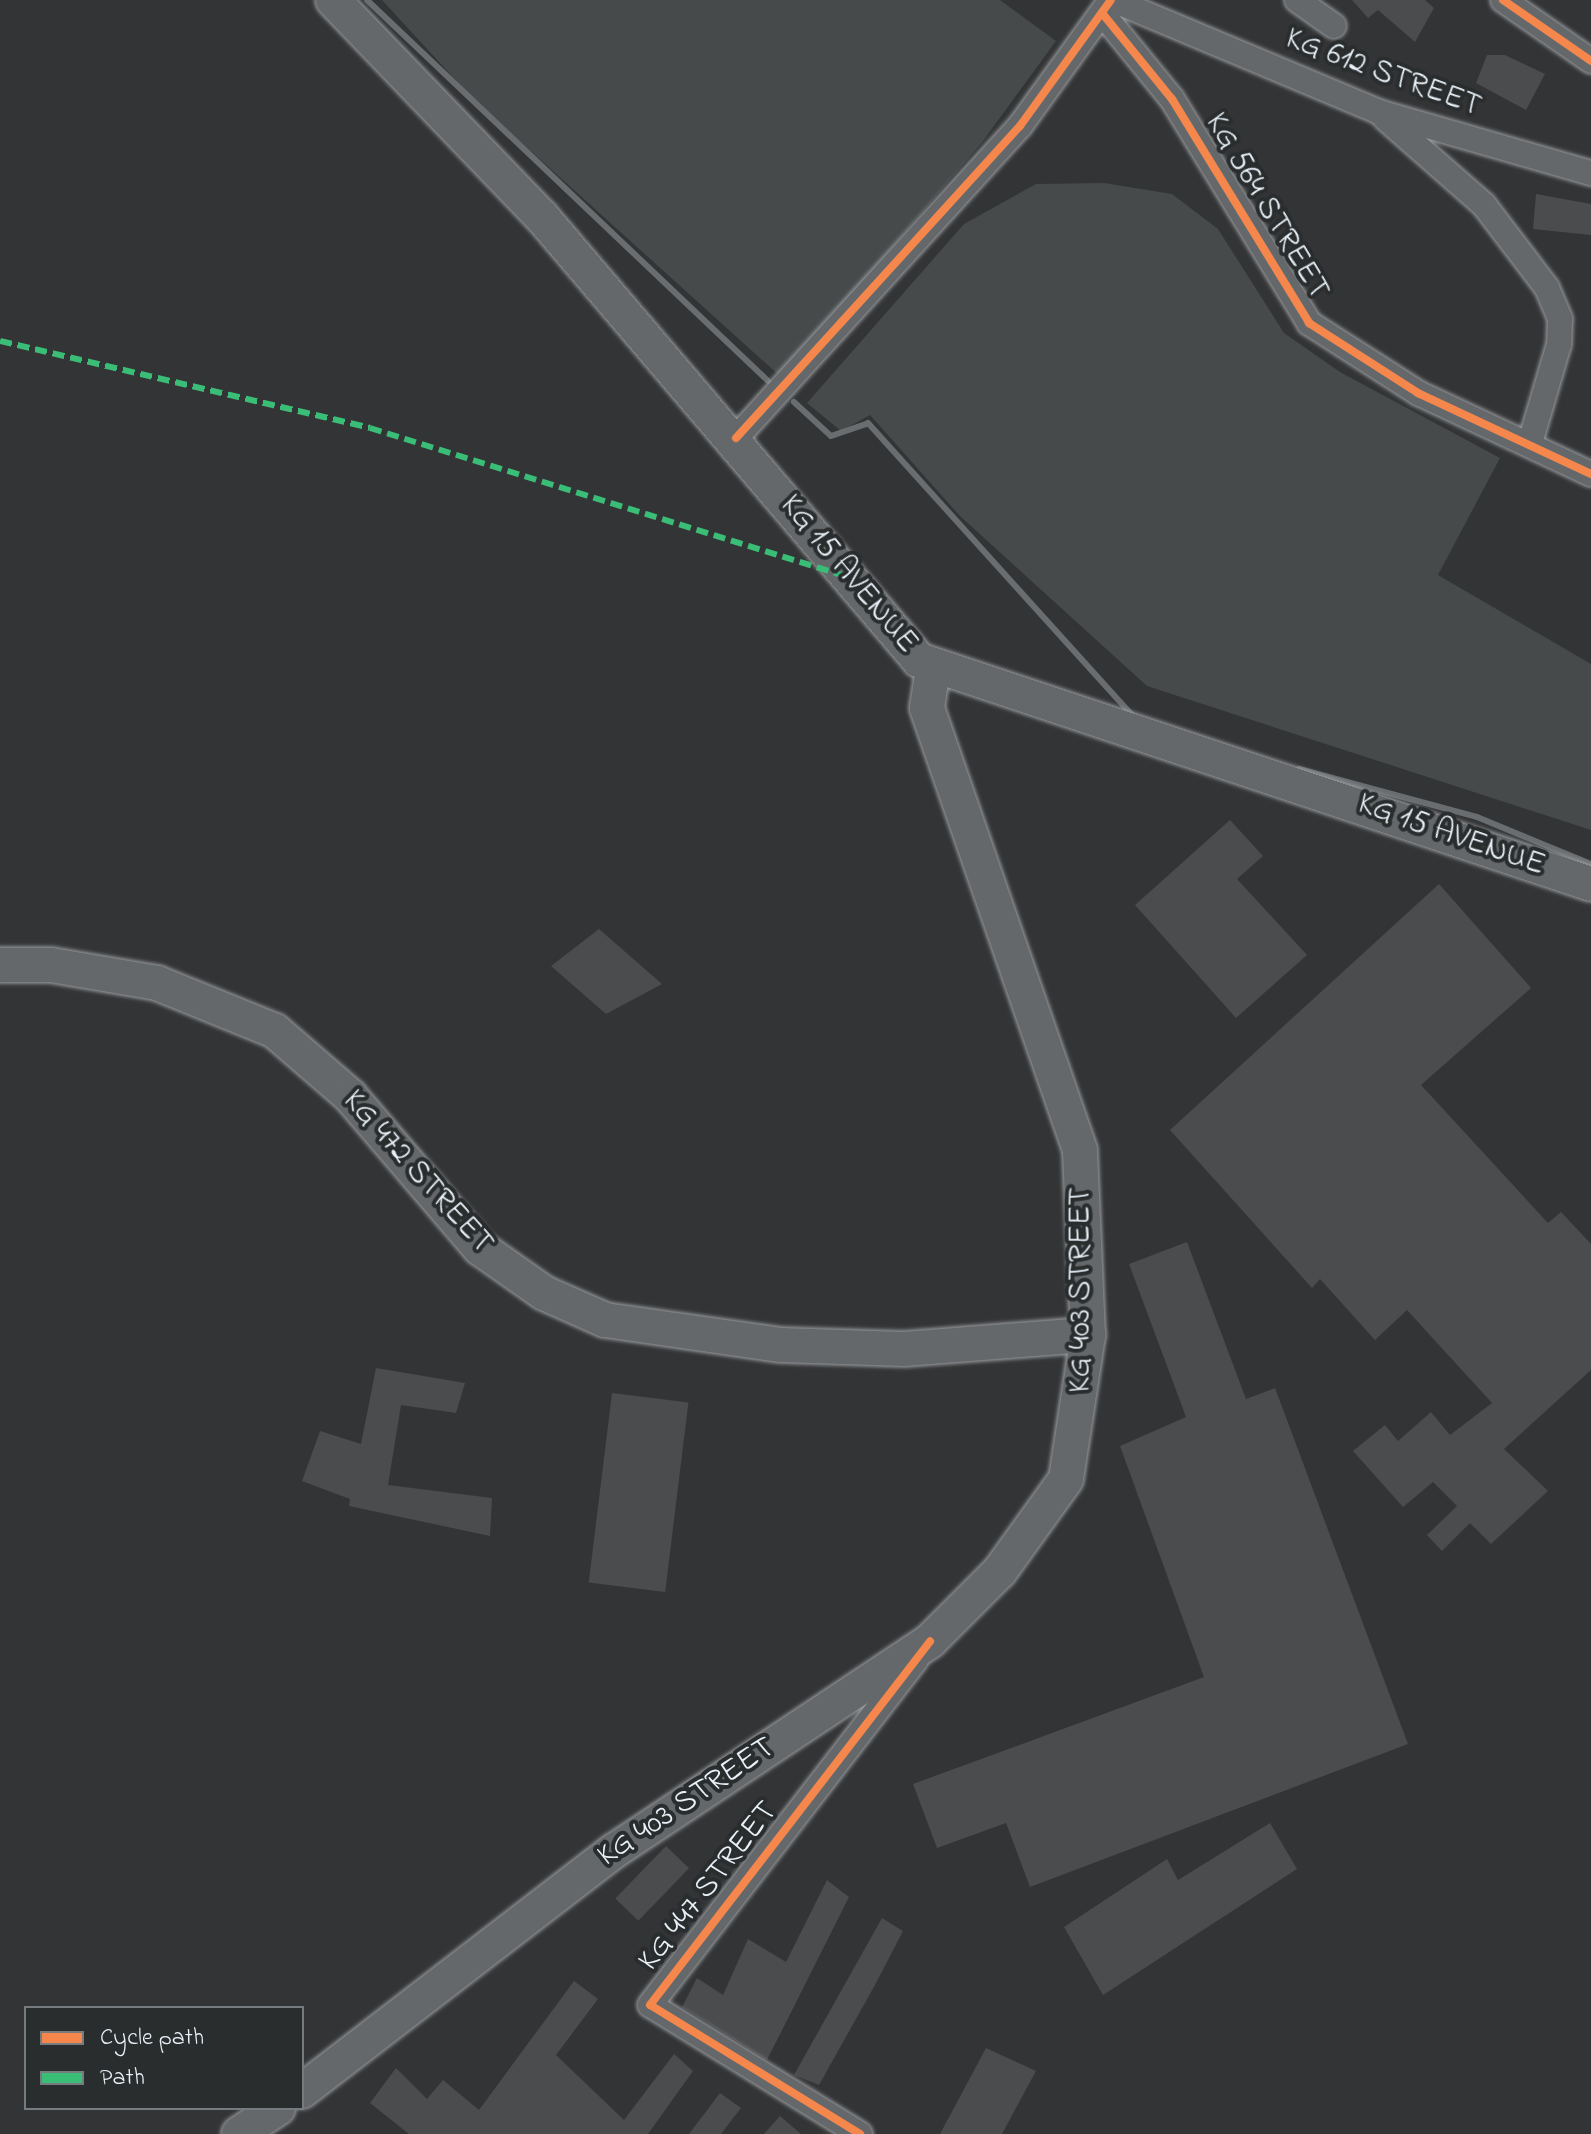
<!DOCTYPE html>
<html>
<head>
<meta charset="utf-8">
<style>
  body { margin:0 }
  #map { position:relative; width:1591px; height:2134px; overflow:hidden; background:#333435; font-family:"Indie Flower",sans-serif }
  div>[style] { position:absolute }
  .green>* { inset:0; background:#464a4b }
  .stream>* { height:6px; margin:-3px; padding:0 3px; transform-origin:3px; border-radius:3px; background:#696d70 }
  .building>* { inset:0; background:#4b4c4d; transform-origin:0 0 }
  .roads { filter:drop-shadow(0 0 2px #999b9e) drop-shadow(0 0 2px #999b9e) }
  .street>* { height:24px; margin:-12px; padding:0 12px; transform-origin:12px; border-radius:12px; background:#64686b }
  .secondary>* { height:34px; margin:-17px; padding:0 17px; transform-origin:17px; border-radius:17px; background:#64686b }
  .quiet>* { height:6px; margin-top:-3px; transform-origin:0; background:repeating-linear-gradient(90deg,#3abd76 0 12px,transparent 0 18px) }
  .cycleway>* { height:8px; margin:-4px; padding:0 4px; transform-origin:4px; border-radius:4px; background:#f5874c }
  span { translate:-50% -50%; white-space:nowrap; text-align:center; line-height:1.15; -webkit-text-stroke:8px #2a2d2e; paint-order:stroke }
  .street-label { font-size:32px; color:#e8f1f8 }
  .legend { position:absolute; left:24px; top:2006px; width:280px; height:104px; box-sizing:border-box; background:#2a2d2e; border:2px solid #767b7f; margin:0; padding:10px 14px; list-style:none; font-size:24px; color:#e8f1f8 }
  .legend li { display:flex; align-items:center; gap:16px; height:40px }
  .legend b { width:40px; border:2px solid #767b7f }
</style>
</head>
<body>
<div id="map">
  <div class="green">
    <div style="clip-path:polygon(382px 0,1000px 0,1056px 41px,983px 141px,781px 377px,473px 99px)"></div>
    <div style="clip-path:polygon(1104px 183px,1172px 194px,1218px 229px,1284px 333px,1340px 372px,1500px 458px,1438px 575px,1591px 664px,1591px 830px,1147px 686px,960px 516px,870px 415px,841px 431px,807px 403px,964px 224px,1036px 184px)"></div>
  </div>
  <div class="stream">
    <div style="left:367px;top:0;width:553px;rotate:43.53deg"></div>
    <div style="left:794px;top:402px;width:50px;rotate:42.6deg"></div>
    <div style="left:831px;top:436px;width:39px;rotate:-19deg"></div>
    <div style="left:868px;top:423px;width:395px;rotate:47.9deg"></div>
    <div style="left:1299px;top:769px;width:184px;rotate:15.1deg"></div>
    <div style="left:1477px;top:817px;width:123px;rotate:22.4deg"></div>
  </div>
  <div class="building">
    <div style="clip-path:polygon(1352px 0,1425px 0,1434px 8px,1415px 42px,1378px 10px,1368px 18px)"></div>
    <div style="clip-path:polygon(1487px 55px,1505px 55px,1545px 74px,1526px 110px,1476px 83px)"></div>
    <div style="clip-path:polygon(1536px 194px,1591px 204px,1591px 235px,1533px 229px)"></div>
    <div style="clip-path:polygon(1230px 820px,1263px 856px,1237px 879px,1307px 955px,1236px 1018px,1135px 905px)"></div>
    <div style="clip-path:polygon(1439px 884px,1531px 988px,1421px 1085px,1548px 1223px,1561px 1212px,1591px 1244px,1591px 1370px,1504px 1449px,1548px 1491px,1491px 1544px,1470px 1523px,1442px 1551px,1427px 1535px,1457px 1506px,1433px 1482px,1403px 1507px,1353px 1451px,1385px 1425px,1398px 1441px,1431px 1412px,1450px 1435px,1492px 1403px,1407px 1310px,1375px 1340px,1320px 1279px,1312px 1288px,1170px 1130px)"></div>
    <div style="clip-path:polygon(599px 929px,662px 984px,606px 1014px,551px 966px)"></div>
    <div style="clip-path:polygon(1187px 1242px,1246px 1399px,1275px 1388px,1408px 1744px,1030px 1887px,1006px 1823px,937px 1848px,913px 1784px,1204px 1677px,1120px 1446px,1186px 1417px,1129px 1264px)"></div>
    <div style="clip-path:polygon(376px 1368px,465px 1383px,456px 1413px,401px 1405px,388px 1485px,492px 1498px,490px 1536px,349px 1506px,350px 1499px,302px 1481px,320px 1431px,361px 1444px)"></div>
    <div style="left:612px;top:1393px;width:77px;height:191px;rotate:7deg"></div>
    <div style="clip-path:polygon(1270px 1823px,1297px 1869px,1103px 1995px,1064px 1927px,1167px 1859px,1178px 1880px)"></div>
    <div style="left:666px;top:1846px;width:32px;height:73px;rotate:44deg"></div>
    <div style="clip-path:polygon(827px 1880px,849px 1897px,767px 2060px,682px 2007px,697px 1978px,723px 1995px,748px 1939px,786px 1962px)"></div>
    <div style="clip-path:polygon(882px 1918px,903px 1931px,875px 1985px,819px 2085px,794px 2075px)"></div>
    <div style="clip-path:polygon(574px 1981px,598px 1999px,556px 2055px,624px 2120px,674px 2054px,693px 2071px,648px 2134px,409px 2134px,370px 2103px,396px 2068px,427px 2099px,443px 2080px,479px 2110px)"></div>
    <div style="clip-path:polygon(986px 2048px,1036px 2071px,1002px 2134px,940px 2134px)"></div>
    <div style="clip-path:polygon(720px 2093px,741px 2108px,721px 2134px,689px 2134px)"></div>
    <div style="clip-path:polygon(780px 2116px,801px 2134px,764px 2134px)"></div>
  </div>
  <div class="roads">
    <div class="street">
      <div style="left:1113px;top:0;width:289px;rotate:22.8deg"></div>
      <div style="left:1379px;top:112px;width:221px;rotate:16.1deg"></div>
      <div style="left:1297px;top:0;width:45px;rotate:35.1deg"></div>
      <div style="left:1503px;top:0;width:107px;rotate:34.7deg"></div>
      <div style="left:1102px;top:13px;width:111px;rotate:50.9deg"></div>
      <div style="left:1172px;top:99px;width:263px;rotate:58.5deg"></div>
      <div style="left:1309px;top:323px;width:130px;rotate:32.7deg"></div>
      <div style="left:1418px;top:393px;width:191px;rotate:25.1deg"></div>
      <div style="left:1385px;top:118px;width:132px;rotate:41.3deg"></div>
      <div style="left:1484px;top:205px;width:104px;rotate:52.8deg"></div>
      <div style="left:1547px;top:288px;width:34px;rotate:67deg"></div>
      <div style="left:1560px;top:319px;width:25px;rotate:92deg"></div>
      <div style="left:1559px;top:344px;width:103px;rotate:106.3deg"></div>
      <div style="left:736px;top:438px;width:422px;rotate:-47.7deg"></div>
      <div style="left:1020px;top:126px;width:155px;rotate:-54.2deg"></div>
      <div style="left:860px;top:2134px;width:246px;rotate:-148.4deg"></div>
      <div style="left:650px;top:2005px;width:436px;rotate:-52.4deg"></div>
    </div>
    <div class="secondary">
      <div style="left:333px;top:0;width:301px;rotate:46.1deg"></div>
      <div style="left:542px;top:217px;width:582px;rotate:49.6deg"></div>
      <div style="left:919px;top:660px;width:708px;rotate:18.43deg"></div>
      <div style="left:0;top:965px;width:51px"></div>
      <div style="left:51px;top:965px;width:108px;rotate:9.6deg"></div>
      <div style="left:157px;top:983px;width:127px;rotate:22.1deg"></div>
      <div style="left:275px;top:1031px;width:99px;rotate:40.9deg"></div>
      <div style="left:350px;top:1096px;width:200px;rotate:49.5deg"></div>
      <div style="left:480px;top:1248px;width:78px;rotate:35.1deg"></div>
      <div style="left:544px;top:1293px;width:67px;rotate:23.9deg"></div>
      <div style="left:605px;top:1320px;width:178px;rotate:8.1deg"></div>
      <div style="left:781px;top:1345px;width:123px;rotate:1.9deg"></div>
      <div style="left:904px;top:1349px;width:185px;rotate:-4.4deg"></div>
      <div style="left:302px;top:2091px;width:394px;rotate:-37.6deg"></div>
      <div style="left:614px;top:1851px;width:379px;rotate:-33.6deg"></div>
      <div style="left:930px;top:1641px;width:99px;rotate:-45deg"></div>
      <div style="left:1000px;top:1571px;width:113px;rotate:-54.3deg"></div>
      <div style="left:1066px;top:1479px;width:146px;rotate:-81.3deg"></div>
      <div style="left:1088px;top:1335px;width:185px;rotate:-92.5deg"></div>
      <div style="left:1080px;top:1150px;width:468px;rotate:-109.1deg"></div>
      <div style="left:927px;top:708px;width:40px;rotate:-81.5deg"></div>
      <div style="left:239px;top:2134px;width:47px;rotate:-33.7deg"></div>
    </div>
  </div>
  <div class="quiet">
    <div style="left:0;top:341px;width:380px;rotate:13.2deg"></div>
    <div style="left:370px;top:428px;width:498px;rotate:17.3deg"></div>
  </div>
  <div class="cycleway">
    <div style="left:1503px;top:0;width:107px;rotate:34.7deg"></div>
    <div style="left:1102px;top:13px;width:111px;rotate:50.9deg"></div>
    <div style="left:1172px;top:99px;width:263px;rotate:58.5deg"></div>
    <div style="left:1309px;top:323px;width:130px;rotate:32.7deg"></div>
    <div style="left:1418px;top:393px;width:191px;rotate:25.1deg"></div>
    <div style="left:736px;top:438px;width:422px;rotate:-47.7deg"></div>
    <div style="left:1020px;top:126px;width:155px;rotate:-54.2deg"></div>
    <div style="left:860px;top:2134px;width:246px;rotate:-148.4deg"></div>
    <div style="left:650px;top:2005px;width:459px;rotate:-52.4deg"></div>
  </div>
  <div class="street-label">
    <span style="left:1383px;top:74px;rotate:20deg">KG 612 STREET</span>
    <span style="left:1266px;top:207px;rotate:59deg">KG 564 STREET</span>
    <span style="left:848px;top:575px;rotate:50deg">KG 15 AVENUE</span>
    <span style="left:1451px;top:836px;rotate:19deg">KG 15 AVENUE</span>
    <span style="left:417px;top:1173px;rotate:48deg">KG 472 STREET</span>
    <span style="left:1082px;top:1290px;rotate:-90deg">KG 403 STREET</span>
    <span style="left:687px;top:1803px;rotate:-34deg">KG 403 STREET</span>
    <span style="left:709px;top:1887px;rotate:-52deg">KG 447 STREET</span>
  </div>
  <ul class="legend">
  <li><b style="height:10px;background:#f5874c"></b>Cycle path</li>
  <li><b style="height:10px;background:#3abd76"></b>Path</li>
  </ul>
</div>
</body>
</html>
